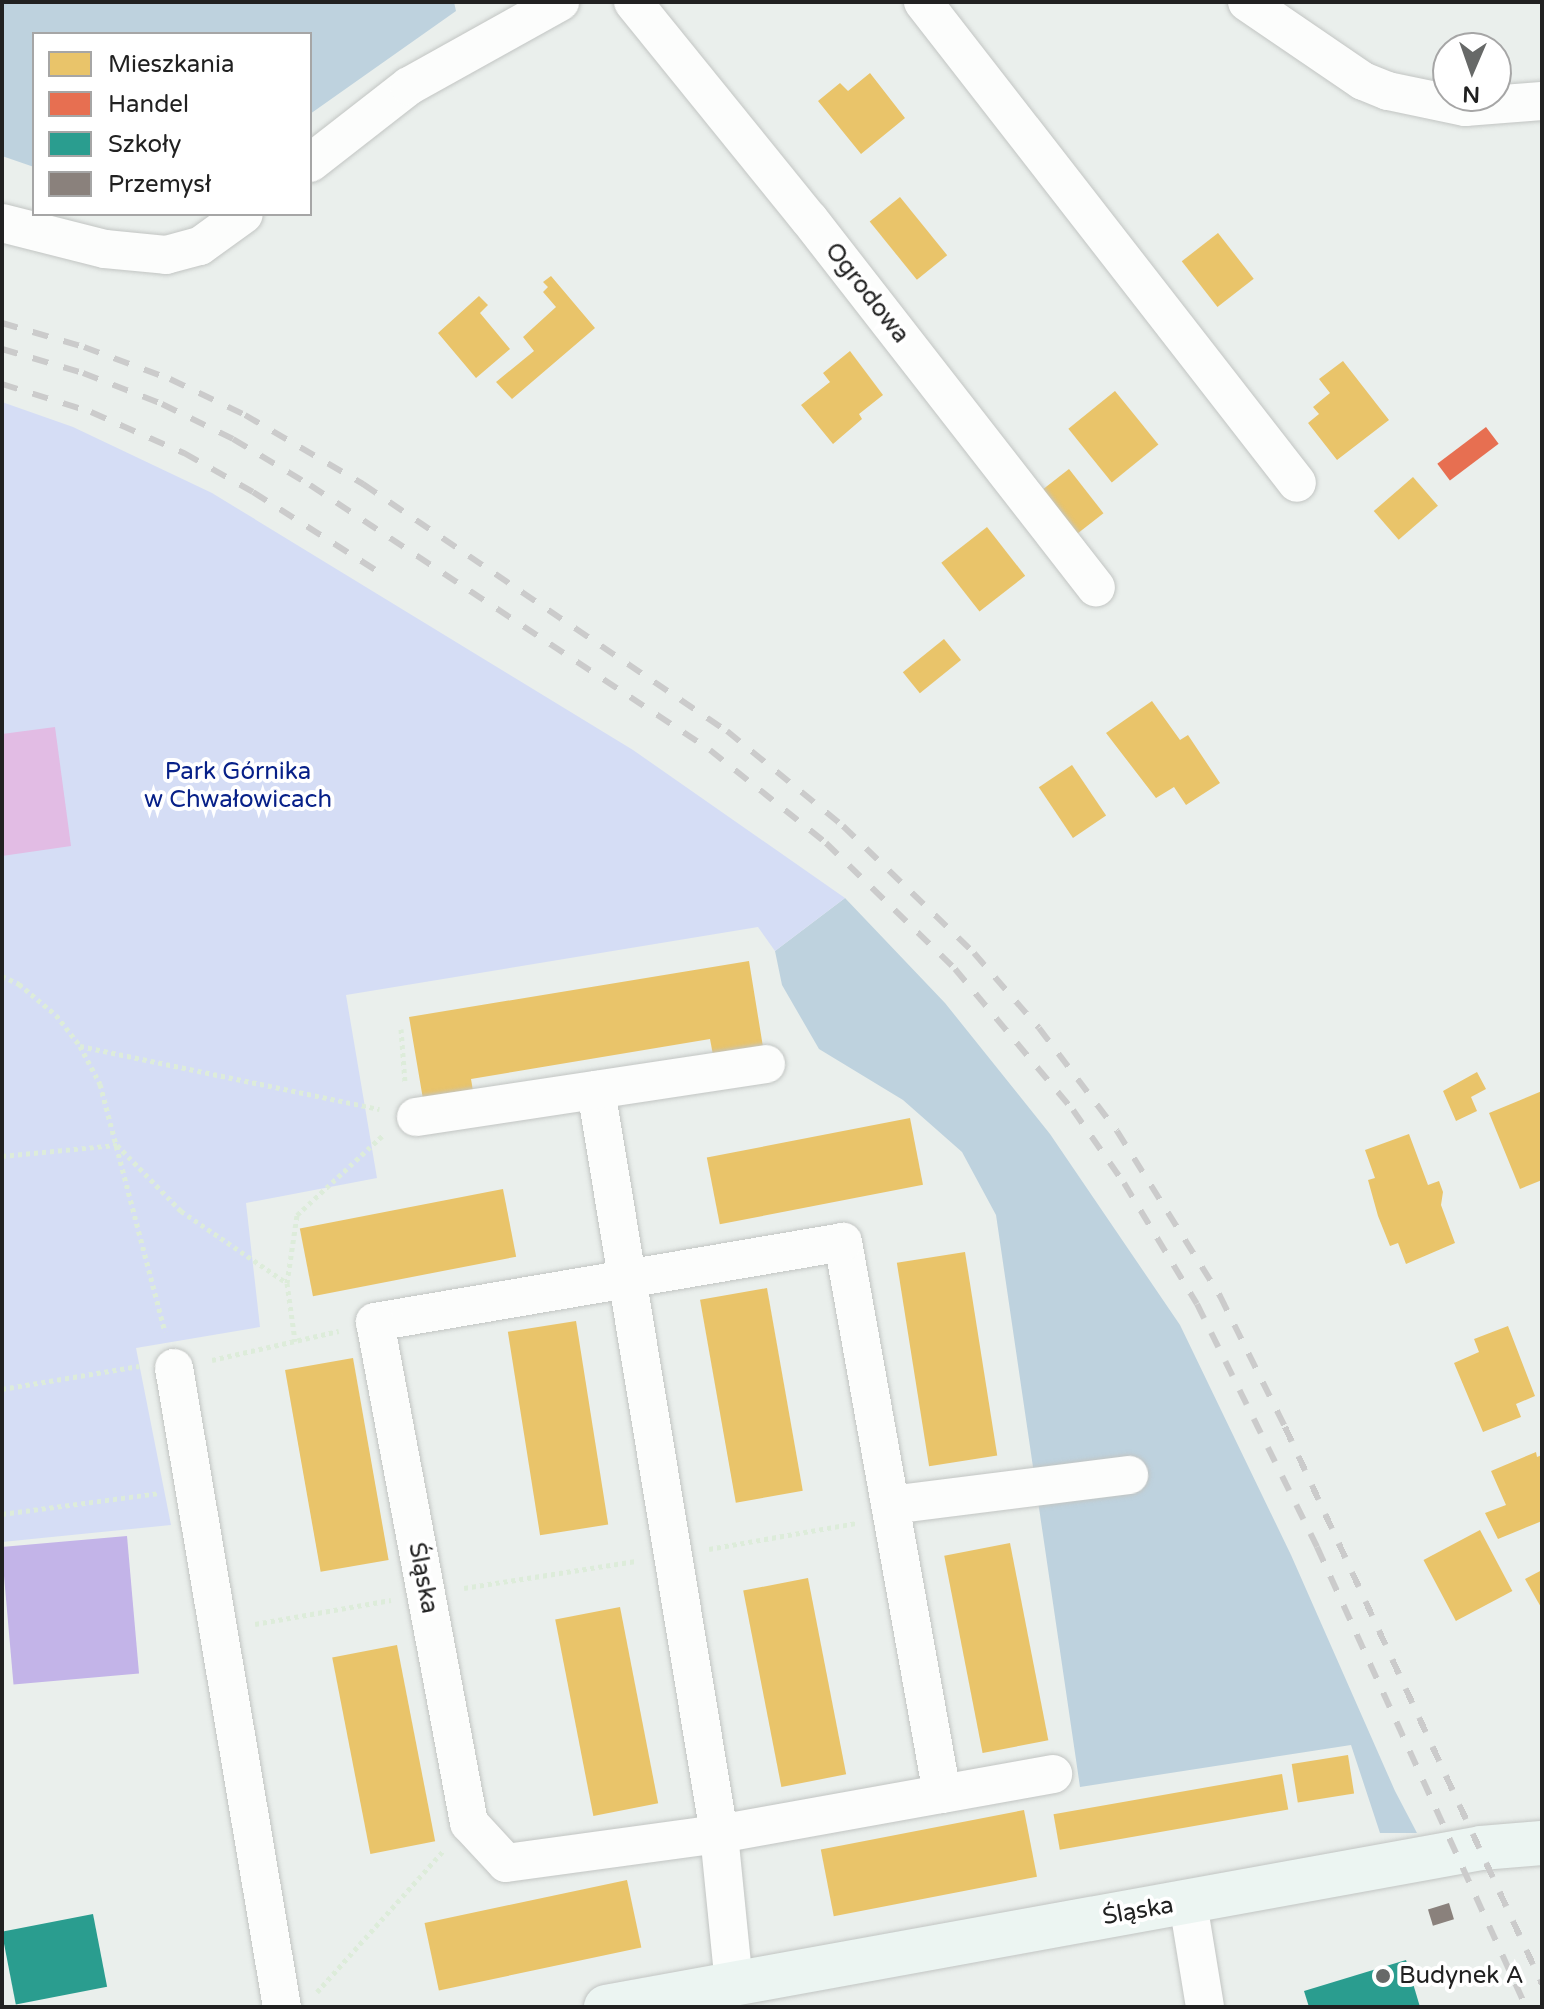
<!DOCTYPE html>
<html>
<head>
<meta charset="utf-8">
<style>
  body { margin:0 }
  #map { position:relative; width:1544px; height:2009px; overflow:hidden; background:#eaefec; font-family:"Varela Round",sans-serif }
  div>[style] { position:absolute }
  .forest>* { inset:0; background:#bed2de }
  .park>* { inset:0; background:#d5ddf5 }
  .pitch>* { inset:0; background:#c3b4e8; transform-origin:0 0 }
  .water>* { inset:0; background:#e2bce4 }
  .homes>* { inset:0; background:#e9c46a; transform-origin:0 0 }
  .shops>* { inset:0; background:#e76f51; transform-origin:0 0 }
  .schools>* { inset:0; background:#2a9d8f; transform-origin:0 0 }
  .industry>* { inset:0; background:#8a817c; transform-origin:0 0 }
  .path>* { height:5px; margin-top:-2.5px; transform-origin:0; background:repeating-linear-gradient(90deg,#ddecda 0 4px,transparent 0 8px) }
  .roads { filter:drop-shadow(0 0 2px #c2c5c3) drop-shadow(0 0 2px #c2c5c3) }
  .street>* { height:38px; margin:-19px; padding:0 19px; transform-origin:19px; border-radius:19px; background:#fcfdfc }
  .secondary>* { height:44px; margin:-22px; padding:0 22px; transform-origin:22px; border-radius:22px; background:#ecf5f2 }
  .rail>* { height:6px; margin-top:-3px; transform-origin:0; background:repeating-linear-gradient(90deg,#cbcbcb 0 16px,transparent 0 32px) }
  .dots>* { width:22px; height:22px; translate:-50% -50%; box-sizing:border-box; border:4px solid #fff; border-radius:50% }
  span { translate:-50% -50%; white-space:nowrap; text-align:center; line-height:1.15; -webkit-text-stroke:8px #fff; paint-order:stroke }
  .street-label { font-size:24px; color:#212121 }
  .park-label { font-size:24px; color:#072088 }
  .poi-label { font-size:24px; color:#212121 }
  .left { translate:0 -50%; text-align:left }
  .frame { position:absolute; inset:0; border:4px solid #212121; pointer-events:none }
  .legend { position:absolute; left:32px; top:32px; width:280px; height:184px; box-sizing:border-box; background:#fff; border:2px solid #a6a6a6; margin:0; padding:10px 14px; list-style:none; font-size:24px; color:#212121 }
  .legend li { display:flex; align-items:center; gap:16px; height:40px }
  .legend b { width:40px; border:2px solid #a6a6a6 }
  .north { position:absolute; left:1432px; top:32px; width:80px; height:80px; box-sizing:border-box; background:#fff; border:2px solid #a6a6a6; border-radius:50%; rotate:182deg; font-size:22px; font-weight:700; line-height:32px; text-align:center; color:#212121 }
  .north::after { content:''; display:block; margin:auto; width:28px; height:36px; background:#676968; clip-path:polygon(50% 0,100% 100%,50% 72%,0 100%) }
</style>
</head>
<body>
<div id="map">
  <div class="forest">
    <div style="clip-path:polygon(2px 2px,454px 2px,456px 11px,310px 114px,310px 34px,34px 34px,34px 167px,2px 156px)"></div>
    <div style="clip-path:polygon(845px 898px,945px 1003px,1050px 1134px,1180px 1325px,1291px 1555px,1395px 1791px,1417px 1833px,1380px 1833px,1351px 1745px,1080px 1787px,996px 1215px,962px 1152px,903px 1100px,819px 1049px,782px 985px,775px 951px)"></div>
  </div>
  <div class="park">
    <div style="clip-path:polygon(2px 402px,73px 427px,212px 493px,633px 750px,845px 898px,775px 951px,758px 927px,346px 995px,377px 1178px,246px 1203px,260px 1327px,136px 1348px,171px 1525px,2px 1542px)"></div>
  </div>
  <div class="pitch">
    <div style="left:127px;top:1536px;width:138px;height:126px;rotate:85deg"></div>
  </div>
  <div class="water">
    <div style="clip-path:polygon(55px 727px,71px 846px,2px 856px,2px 734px)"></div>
  </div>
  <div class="homes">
    <div style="clip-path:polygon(870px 73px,905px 118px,861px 154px,818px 101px,840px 83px,848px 91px)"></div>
    <div style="left:900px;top:197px;width:75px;height:39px;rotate:51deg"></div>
    <div style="left:1218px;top:233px;width:58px;height:46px;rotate:52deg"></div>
    <div style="clip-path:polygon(551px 276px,595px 328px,512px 399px,496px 382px,534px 351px,523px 337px,556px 307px,543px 292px,548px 287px,543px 282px)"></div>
    <div style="clip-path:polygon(479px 296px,488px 305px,480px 313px,510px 349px,476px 378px,438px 333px)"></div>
    <div style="clip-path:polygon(850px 351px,883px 395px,859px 414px,862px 419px,833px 444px,801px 405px,830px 382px,823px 373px)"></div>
    <div style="clip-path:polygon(1343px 361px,1389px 420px,1337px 460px,1308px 423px,1319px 414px,1313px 407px,1330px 393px,1319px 379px)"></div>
    <div style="left:1115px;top:391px;width:69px;height:60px;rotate:51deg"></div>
    <div style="left:1069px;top:469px;width:56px;height:37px;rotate:52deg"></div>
    <div style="left:1413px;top:477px;width:38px;height:52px;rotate:49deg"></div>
    <div style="left:987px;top:527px;width:62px;height:58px;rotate:52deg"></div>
    <div style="left:944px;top:639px;width:27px;height:53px;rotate:51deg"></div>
    <div style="clip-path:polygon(1152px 701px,1180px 740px,1188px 735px,1220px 783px,1186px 805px,1174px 787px,1156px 798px,1106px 733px)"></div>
    <div style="left:1072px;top:765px;width:61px;height:40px;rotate:56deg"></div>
    <div style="clip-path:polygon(749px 961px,763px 1047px,713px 1055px,710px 1039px,471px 1079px,474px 1097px,424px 1105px,409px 1017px)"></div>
    <div style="clip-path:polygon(1477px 1072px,1486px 1089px,1471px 1097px,1477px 1111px,1456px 1121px,1443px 1091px)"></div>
    <div style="clip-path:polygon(1542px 1091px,1542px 1180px,1520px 1189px,1489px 1113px)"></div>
    <div style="left:910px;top:1118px;width:68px;height:207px;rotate:79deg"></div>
    <div style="clip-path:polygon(1409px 1134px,1428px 1185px,1439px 1181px,1443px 1192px,1441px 1205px,1455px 1243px,1406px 1264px,1398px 1243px,1390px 1246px,1378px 1216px,1368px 1180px,1375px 1178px,1365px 1150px)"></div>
    <div style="left:503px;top:1189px;width:69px;height:207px;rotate:79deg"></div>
    <div style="left:965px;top:1252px;width:206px;height:69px;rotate:81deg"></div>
    <div style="left:767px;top:1288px;width:206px;height:68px;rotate:80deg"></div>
    <div style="left:576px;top:1321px;width:206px;height:69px;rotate:81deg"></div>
    <div style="clip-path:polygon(1508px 1326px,1535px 1396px,1516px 1404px,1521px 1417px,1483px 1432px,1454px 1363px,1479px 1352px,1474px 1339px)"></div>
    <div style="left:353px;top:1358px;width:205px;height:69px;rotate:80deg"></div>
    <div style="clip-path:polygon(1536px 1452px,1537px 1457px,1542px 1455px,1542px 1521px,1498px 1539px,1485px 1513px,1506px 1505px,1491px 1471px)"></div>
    <div style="left:1480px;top:1530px;width:69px;height:64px;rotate:62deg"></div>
    <div style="left:1010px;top:1543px;width:201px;height:67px;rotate:79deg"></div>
    <div style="clip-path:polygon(1542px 1570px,1542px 1609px,1525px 1579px)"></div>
    <div style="left:808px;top:1578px;width:200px;height:66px;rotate:79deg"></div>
    <div style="left:620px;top:1607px;width:200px;height:66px;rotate:79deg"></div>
    <div style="left:397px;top:1645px;width:200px;height:66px;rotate:79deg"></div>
    <div style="left:1348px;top:1755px;width:39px;height:57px;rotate:81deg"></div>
    <div style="left:1282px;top:1774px;width:36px;height:232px;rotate:80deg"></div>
    <div style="left:1024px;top:1810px;width:68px;height:207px;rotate:79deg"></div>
    <div style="left:627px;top:1880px;width:69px;height:207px;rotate:78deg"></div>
  </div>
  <div class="shops">
    <div style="left:1486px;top:427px;width:21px;height:61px;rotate:53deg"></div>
  </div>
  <div class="schools">
    <div style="left:93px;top:1914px;width:74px;height:93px;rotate:79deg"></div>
    <div style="clip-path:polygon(1406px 1960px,1420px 2007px,1309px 2007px,1304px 1991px)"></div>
  </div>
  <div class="industry">
    <div style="left:1449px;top:1903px;width:17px;height:22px;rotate:73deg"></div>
  </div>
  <div class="path">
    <div style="left:2px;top:976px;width:19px;rotate:25deg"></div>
    <div style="left:19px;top:984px;width:48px;rotate:40deg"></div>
    <div style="left:56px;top:1015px;width:39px;rotate:52deg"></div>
    <div style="left:80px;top:1046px;width:43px;rotate:62.2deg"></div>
    <div style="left:100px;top:1084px;width:256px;rotate:75.3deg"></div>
    <div style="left:401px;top:1029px;width:53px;rotate:85.7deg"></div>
    <div style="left:80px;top:1046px;width:306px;rotate:11.9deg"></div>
    <div style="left:2px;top:1156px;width:116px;rotate:-5.5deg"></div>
    <div style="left:117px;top:1145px;width:92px;rotate:45.9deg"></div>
    <div style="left:181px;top:1211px;width:128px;rotate:34.2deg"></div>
    <div style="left:287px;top:1283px;width:59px;rotate:82.1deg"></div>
    <div style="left:287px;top:1283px;width:69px;rotate:-81.6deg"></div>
    <div style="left:297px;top:1215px;width:117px;rotate:-42.9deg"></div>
    <div style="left:212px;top:1360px;width:130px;rotate:-12.9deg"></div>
    <div style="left:2px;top:1389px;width:139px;rotate:-9.5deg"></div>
    <div style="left:2px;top:1514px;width:158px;rotate:-7.6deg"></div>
    <div style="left:709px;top:1549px;width:149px;rotate:-10deg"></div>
    <div style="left:464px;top:1588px;width:174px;rotate:-8.9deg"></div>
    <div style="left:255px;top:1624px;width:138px;rotate:-10deg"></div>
    <div style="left:317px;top:1992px;width:191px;rotate:-48.2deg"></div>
  </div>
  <div class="roads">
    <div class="street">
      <div style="left:633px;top:2px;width:279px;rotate:51deg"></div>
      <div style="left:809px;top:219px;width:467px;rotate:52.1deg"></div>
      <div style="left:923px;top:2px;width:609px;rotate:52.13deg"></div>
      <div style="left:1247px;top:2px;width:140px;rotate:34.3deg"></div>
      <div style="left:1363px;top:81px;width:27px;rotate:22deg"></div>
      <div style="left:1388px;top:91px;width:79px;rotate:11.7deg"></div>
      <div style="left:1465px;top:107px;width:77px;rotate:-4.5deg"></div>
      <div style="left:310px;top:163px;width:125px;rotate:-37.9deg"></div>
      <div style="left:409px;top:86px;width:173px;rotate:-29.1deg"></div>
      <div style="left:2px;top:223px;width:106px;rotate:14.2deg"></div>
      <div style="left:105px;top:249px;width:61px;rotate:5.6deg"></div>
      <div style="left:166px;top:255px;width:35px;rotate:-15deg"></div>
      <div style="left:200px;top:246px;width:54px;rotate:-36deg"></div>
      <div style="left:596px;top:1090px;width:754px;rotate:80.61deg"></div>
      <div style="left:719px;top:1834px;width:152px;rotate:84.3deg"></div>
      <div style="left:416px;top:1117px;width:354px;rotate:-8.6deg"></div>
      <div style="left:174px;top:1368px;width:648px;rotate:80.41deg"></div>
      <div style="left:891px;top:1505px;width:240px;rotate:-7.2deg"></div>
      <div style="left:942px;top:1794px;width:561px;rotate:-100.17deg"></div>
      <div style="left:843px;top:1242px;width:475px;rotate:170.3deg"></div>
      <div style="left:375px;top:1322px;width:510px;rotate:79.37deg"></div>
      <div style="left:469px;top:1823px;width:54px;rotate:47.2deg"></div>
      <div style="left:506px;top:1863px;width:215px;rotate:-7.8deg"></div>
      <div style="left:719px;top:1834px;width:227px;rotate:-10.2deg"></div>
      <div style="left:942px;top:1794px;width:113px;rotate:-10.2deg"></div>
      <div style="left:1188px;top:1903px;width:105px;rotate:80.7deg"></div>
    </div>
    <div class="secondary">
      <div style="left:606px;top:2007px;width:889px;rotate:-10.3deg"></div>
      <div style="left:1481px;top:1848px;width:61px;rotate:-4.7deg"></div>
    </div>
  </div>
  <div class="rail">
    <div style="left:2px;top:323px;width:85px;rotate:16.3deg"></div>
    <div style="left:84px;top:347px;width:92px;rotate:20.4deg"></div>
    <div style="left:170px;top:379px;width:83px;rotate:25.6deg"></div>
    <div style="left:245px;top:415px;width:137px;rotate:30.3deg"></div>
    <div style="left:363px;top:484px;width:440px;rotate:34.2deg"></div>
    <div style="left:727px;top:731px;width:150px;rotate:39.3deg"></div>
    <div style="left:843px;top:826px;width:182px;rotate:44.1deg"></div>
    <div style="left:974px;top:953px;width:99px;rotate:49.1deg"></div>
    <div style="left:1039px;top:1028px;width:129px;rotate:52.9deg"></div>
    <div style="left:1117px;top:1131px;width:195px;rotate:58deg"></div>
    <div style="left:1220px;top:1296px;width:146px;rotate:63.6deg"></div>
    <div style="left:1285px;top:1427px;width:613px;rotate:65.23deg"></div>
    <div style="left:2px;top:349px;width:84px;rotate:16.5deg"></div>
    <div style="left:83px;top:373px;width:85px;rotate:21.4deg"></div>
    <div style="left:162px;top:404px;width:79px;rotate:26.2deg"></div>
    <div style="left:233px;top:439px;width:90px;rotate:30.9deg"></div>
    <div style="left:310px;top:485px;width:480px;rotate:33.5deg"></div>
    <div style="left:710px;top:750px;width:149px;rotate:38.7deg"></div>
    <div style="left:826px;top:843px;width:180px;rotate:44.3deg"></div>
    <div style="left:955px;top:969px;width:184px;rotate:50.1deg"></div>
    <div style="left:1073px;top:1110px;width:89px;rotate:55.1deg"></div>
    <div style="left:1124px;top:1183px;width:141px;rotate:58.9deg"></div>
    <div style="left:1197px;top:1304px;width:271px;rotate:63.7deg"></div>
    <div style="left:1317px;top:1547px;width:505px;rotate:65.57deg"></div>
    <div style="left:2px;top:384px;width:93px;rotate:17.5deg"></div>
    <div style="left:91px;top:412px;width:102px;rotate:23.8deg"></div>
    <div style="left:184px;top:453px;width:79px;rotate:29.5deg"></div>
    <div style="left:253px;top:492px;width:151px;rotate:32.5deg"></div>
  </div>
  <div class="dots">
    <div style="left:1383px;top:1976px;background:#676968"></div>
  </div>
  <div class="street-label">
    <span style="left:867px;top:293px;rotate:52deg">Ogrodowa</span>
    <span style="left:423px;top:1578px;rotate:79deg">Śląska</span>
    <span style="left:1138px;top:1911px;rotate:-10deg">Śląska</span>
  </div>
  <div class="park-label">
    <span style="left:238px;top:786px">Park Górnika<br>w Chwałowicach</span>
  </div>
  <div class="poi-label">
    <span class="left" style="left:1399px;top:1976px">Budynek A</span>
  </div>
  <div class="frame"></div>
  <ul class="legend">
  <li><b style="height:22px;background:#e9c46a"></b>Mieszkania</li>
  <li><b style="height:22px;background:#e76f51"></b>Handel</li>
  <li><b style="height:22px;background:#2a9d8f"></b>Szkoły</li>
  <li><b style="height:22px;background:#8a817c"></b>Przemysł</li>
  </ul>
  <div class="north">N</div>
</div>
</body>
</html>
